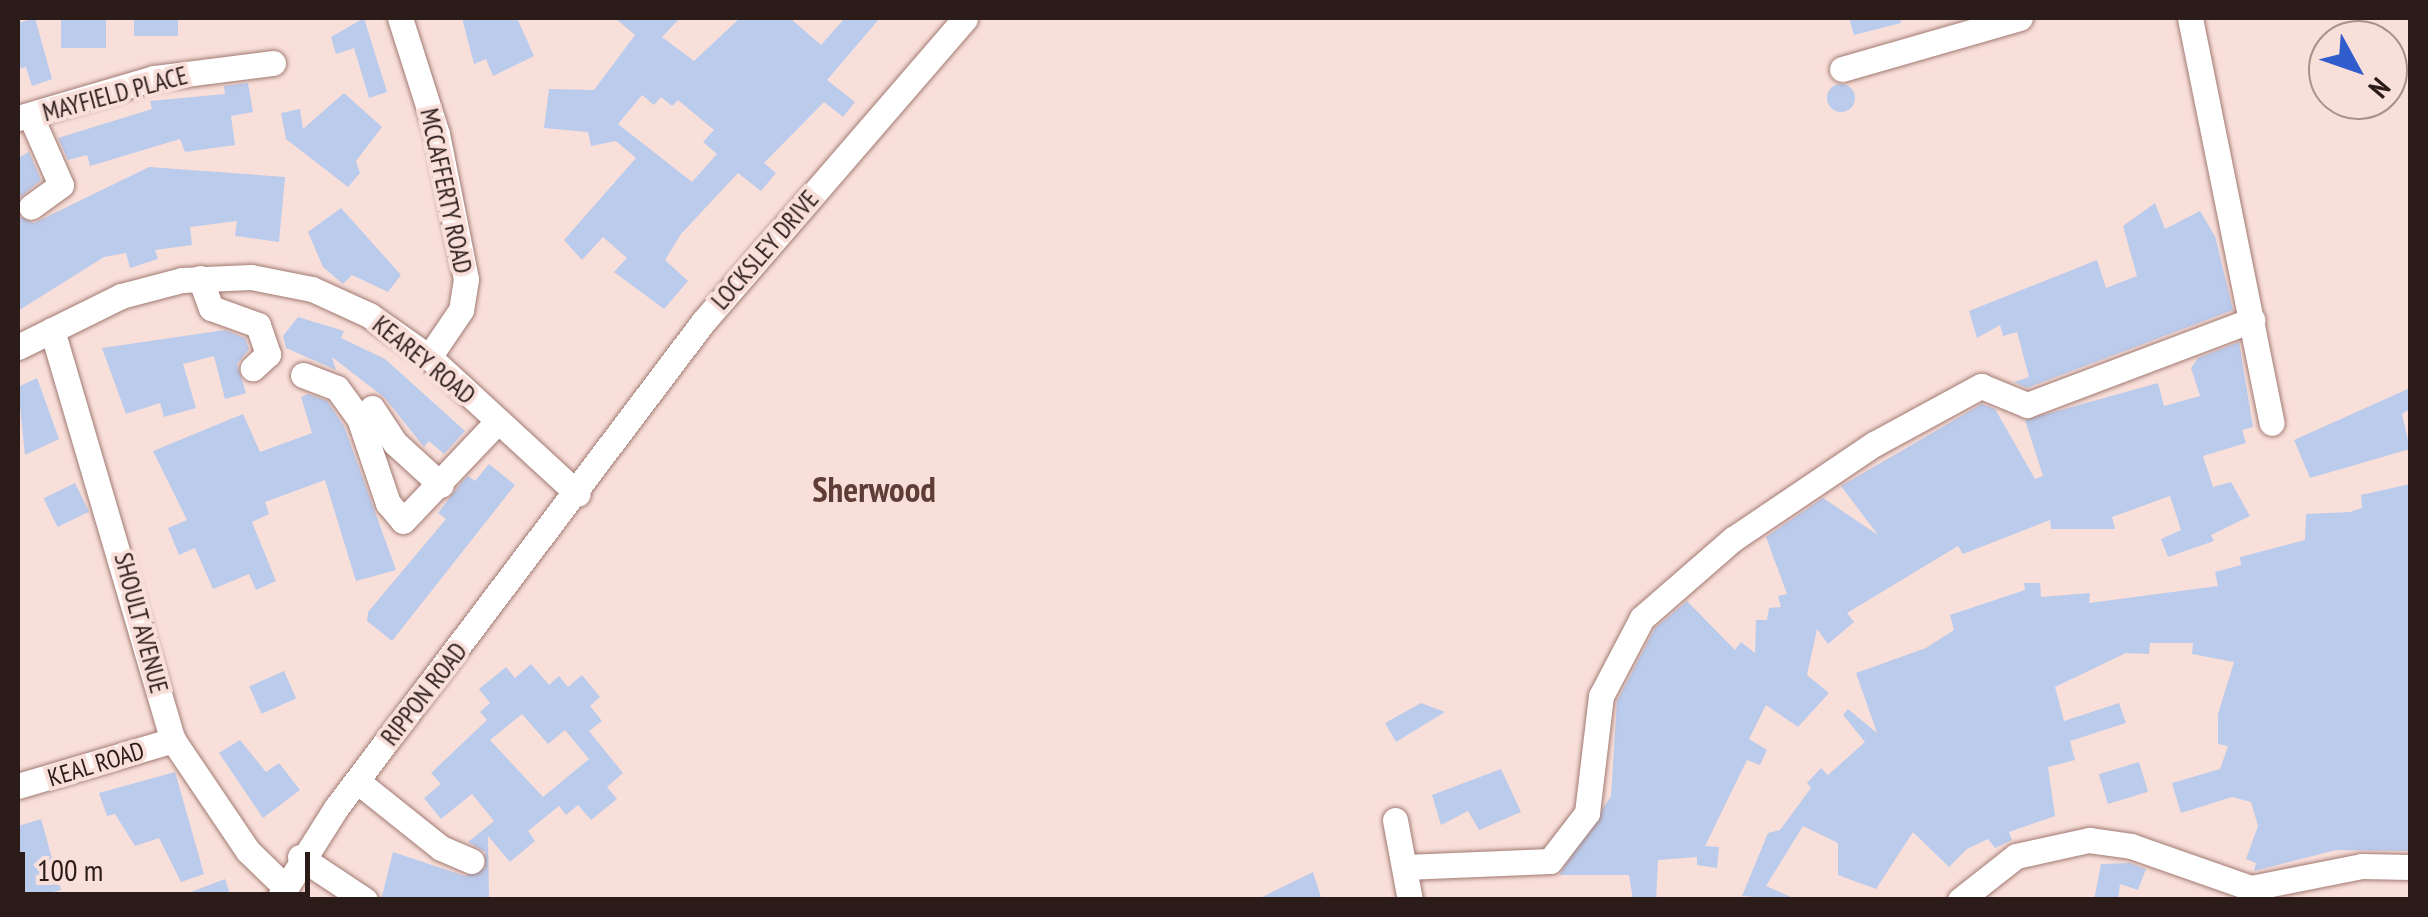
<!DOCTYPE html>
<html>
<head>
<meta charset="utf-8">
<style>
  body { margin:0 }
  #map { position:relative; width:2428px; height:917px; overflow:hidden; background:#f9dfda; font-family:"PT Sans Narrow",sans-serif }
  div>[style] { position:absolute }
  .building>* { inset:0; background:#bbcbec; transform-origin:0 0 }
  .round { border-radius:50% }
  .roads { filter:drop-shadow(0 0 2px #a17a72) drop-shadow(0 0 2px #a17a72) }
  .minor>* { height:25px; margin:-12.5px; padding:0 12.5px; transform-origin:12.5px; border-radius:12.5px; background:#fff }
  span { translate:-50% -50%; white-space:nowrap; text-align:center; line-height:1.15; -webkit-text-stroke:8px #f9dfda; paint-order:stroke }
  .street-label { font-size:25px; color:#2b1c19 }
  .district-label { font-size:35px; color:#5f3d37; font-weight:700 }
  .frame { position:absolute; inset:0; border:20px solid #2b1c19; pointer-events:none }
  .north { position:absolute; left:2308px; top:20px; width:100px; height:100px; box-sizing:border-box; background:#f9dfda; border:2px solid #a7918d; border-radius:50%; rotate:130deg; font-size:28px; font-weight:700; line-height:40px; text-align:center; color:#2b1c19 }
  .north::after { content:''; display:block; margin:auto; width:35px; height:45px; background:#315ccb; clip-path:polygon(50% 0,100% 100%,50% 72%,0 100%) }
  .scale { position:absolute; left:20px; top:852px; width:290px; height:45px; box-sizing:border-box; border:5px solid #2b1c19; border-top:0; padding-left:12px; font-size:30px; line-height:35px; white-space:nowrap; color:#2b1c19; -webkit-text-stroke:8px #f9dfda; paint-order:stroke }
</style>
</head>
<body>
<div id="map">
  <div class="building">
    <div style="clip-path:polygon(35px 18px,52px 79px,32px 86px,26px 67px,18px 69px,18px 23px)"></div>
    <div style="left:134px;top:18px;width:44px;height:18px"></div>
    <div style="clip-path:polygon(364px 18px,387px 92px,369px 98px,354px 48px,336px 54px,331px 37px)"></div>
    <div style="clip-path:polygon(462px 18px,517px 18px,534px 56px,493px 76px,486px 59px,474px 64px)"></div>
    <div style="clip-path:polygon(evenodd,615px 18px,680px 18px,662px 37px,694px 61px,740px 18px,790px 18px,821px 45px,845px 18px,880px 18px,827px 80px,855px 102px,843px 117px,824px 102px,764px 163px,776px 173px,761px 191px,738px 173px,681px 234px,665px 260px,688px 281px,664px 309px,614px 272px,627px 258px,603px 237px,582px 260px,564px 240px,636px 158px,616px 141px,591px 146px,588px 132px,544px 128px,549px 89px,594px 90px,635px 35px,615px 18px,642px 95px,654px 105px,661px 97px,672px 106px,678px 100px,714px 130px,703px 142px,717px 154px,692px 182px,618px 124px,642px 95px)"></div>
    <div style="clip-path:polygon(1849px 18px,1900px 18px,1901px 23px,1854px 35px)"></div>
    <div style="left:61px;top:20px;width:45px;height:28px"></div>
    <div style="clip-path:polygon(248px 83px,253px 112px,231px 116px,235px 145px,185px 152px,180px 139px,90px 166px,87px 155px,68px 160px,58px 138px,152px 109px,150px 101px,225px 94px,224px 86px)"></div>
    <div class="round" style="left:1827px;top:84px;width:28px;height:28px"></div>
    <div style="clip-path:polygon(344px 93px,382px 127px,356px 161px,360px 173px,348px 187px,286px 139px,281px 113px,300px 109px,303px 129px)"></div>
    <div style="clip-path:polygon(29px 152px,41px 180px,18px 199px,18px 158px)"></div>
    <div style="clip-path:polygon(149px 167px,285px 177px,279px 242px,235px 236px,237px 221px,190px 227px,192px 245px,155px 250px,158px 259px,130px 268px,126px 253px,104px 257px,18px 311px,18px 216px,34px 223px)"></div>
    <div style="clip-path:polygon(2155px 203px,2165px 229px,2200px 211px,2215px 236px,2233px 310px,2027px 388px,2014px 382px,2029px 377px,2017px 332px,2003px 336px,2000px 325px,1977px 338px,1969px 311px,2097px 260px,2106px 288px,2137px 276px,2123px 226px)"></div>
    <div style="clip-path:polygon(341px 208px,401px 275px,388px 292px,352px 275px,343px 284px,323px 267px,308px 232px)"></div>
    <div style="clip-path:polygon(298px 317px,344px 331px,341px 338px,385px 359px,465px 431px,444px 454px,429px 441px,424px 447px,385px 398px,332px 357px,336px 370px,286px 348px,283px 336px)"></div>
    <div style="clip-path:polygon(225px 330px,245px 338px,249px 349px,237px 364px,246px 393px,225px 399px,214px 356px,183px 364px,196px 408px,164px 417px,160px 403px,126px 414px,102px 348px)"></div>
    <div style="clip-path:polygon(2239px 342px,2253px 427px,2242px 430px,2246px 443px,2203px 456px,2213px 487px,2231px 482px,2250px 516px,2211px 535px,2214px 541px,2168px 557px,2161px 539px,2181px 530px,2170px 496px,2112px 517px,2115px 529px,2051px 529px,2050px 520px,1963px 554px,1958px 546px,1847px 613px,1854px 622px,1828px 644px,1817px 629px,1807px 675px,1829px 693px,1798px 727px,1766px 705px,1749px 739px,1767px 750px,1760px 765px,1747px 760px,1705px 846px,1719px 847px,1717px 868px,1697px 865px,1697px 857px,1658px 860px,1656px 900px,1633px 900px,1629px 875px,1559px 875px,1611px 796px,1617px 701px,1655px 628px,1687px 601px,1735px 650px,1741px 642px,1755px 653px,1756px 620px,1767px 620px,1769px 608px,1781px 607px,1778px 596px,1787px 594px,1766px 537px,1823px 498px,1878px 535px,1841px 486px,1982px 404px,1995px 409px,2035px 479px,2043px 476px,2025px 420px,2158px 383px,2164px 406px,2200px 396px,2191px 368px,2198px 358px)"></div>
    <div style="clip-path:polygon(37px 378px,59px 439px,25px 455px,18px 387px)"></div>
    <div style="clip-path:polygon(2410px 388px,2410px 409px,2402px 414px,2410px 449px,2310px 478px,2294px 440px)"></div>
    <div style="clip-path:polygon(308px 394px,327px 401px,344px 426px,396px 570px,356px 581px,325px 480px,265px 502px,269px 514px,252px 522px,276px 581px,256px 590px,249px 574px,213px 589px,195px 548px,179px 555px,168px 528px,187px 520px,153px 451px,243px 414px,260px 452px,312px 433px,301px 397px)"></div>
    <div style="clip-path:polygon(489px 464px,515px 485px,392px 641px,367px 621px,368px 612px,446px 519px,438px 513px,461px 483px,468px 476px,475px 481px)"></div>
    <div style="left:75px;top:483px;width:32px;height:35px;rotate:64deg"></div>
    <div style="clip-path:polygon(2410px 484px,2410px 851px,2336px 850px,2254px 871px,2256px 863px,2246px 859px,2258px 826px,2251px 802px,2232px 797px,2181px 813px,2172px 783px,2220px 769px,2228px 746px,2218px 744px,2218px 714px,2234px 662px,2192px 654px,2193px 643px,2150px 643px,2149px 654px,2126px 653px,2055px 687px,2064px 721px,2119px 703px,2126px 723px,2070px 741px,2075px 760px,2048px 767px,2055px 816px,2009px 832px,2012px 840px,1995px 848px,1988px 839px,1967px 849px,1949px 867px,1913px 832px,1876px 889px,1838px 875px,1838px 843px,1803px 826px,1766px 886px,1798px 900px,1742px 896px,1768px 833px,1780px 830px,1811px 788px,1807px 783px,1821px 768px,1828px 775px,1865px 742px,1843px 715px,1848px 709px,1877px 733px,1856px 673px,1926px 648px,1954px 630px,1950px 615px,2025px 590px,2024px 583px,2040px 583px,2041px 597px,2090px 593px,2089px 603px,2218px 586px,2215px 572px,2241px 565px,2240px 557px,2305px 540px,2306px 514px,2350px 512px,2362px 508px,2361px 495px)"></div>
    <div style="clip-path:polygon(evenodd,531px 664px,549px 685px,559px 676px,568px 687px,582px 675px,600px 697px,590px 706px,602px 721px,589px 731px,623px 773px,607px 787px,617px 799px,591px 820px,578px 805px,566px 815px,559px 806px,528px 831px,535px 841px,510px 862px,488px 836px,489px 900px,381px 900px,393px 852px,465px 876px,485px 868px,485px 852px,468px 842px,494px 821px,472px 794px,441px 819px,424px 798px,441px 784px,431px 773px,487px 720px,480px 712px,490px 703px,479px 689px,506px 667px,515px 678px,531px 664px,522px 714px,548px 744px,565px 730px,589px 759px,543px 797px,490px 740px,522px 714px)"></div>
    <div style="left:284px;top:671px;width:30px;height:38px;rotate:66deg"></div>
    <div style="clip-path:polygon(1421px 703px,1445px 712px,1396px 742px,1385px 723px)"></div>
    <div style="clip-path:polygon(240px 740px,266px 772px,279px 763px,300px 790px,263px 818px,219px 753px)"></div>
    <div style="left:2139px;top:762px;width:31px;height:42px;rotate:73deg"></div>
    <div style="clip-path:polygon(1501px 769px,1521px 812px,1479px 830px,1468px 811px,1441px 825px,1432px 795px)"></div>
    <div style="clip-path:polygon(175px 772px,204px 874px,181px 882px,159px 838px,135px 846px,115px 814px,107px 816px,99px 793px)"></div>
    <div style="clip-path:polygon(41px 819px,61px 890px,21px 900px,18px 826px)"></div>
    <div style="clip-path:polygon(2130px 863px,2146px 869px,2138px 890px,2120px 884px,2118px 900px,2094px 900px,2101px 864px)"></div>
    <div style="clip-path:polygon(1313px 872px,1322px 900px,1256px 900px)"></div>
    <div style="clip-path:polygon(225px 879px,232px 900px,175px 900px,175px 898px)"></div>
  </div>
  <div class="roads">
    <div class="minor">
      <div style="left:400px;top:18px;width:122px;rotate:72.3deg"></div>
      <div style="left:437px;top:134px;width:148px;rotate:78.7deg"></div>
      <div style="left:466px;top:279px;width:31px;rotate:99deg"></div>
      <div style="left:461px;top:310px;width:57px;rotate:124.2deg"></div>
      <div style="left:2190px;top:18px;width:413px;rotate:78.6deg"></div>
      <div style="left:1842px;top:69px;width:185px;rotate:-16deg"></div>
      <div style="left:31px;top:117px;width:74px;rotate:66.2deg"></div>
      <div style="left:61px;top:185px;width:37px;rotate:144deg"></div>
      <div style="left:18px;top:118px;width:142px;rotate:-16.4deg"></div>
      <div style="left:154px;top:78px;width:120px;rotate:-7.2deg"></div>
      <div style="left:200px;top:278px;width:32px;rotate:70deg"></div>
      <div style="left:211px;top:308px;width:50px;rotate:19.9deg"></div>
      <div style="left:258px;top:325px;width:31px;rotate:71deg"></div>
      <div style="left:268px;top:354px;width:21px;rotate:137deg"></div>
      <div style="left:52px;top:330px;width:427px;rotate:73.6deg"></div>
      <div style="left:173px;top:740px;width:134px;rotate:56deg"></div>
      <div style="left:248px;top:851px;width:50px;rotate:44.2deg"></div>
      <div style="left:18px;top:347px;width:115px;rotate:-26.3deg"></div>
      <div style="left:121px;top:296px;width:63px;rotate:-14.7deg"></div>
      <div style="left:182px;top:280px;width:69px;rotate:-2.5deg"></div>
      <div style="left:251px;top:277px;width:62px;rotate:11.1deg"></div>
      <div style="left:312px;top:289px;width:63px;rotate:24.5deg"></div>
      <div style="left:369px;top:315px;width:73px;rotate:35deg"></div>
      <div style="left:429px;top:357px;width:202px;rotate:42.6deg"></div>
      <div style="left:303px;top:375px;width:36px;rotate:21deg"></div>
      <div style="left:337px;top:388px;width:37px;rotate:54deg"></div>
      <div style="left:359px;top:418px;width:90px;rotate:71.2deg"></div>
      <div style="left:388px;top:503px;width:23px;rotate:50deg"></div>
      <div style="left:403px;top:521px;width:137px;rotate:-46.5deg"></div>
      <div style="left:372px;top:408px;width:42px;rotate:56.7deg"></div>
      <div style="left:395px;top:443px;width:62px;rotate:42.4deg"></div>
      <div style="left:357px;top:781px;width:107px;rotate:38.6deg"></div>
      <div style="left:441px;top:848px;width:33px;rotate:23deg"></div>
      <div style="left:18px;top:786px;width:162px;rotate:-16.5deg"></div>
      <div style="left:1395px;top:820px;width:81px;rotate:79.4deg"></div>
      <div style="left:300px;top:857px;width:78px;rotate:33.5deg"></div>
      <div style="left:1405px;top:867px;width:145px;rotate:-2.4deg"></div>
      <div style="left:1550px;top:861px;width:61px;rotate:-52.4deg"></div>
      <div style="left:1587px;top:813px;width:118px;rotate:-83.2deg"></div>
      <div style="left:1601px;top:696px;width:88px;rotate:-62.3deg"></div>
      <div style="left:1642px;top:618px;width:121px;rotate:-41deg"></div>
      <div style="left:1733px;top:539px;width:170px;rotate:-34deg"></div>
      <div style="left:1874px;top:444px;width:122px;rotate:-28.5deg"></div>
      <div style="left:1981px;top:386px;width:50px;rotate:22.4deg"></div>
      <div style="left:2027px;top:405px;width:241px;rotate:-20.7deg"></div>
      <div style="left:278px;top:900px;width:109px;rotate:-57.8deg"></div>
      <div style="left:336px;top:808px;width:609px;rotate:-52.94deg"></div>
      <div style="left:703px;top:322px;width:401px;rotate:-49.2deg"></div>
      <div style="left:1960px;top:900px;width:71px;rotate:-38.2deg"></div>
      <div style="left:2016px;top:856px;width:75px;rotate:-12.4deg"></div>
      <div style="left:2089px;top:840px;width:42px;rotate:8.1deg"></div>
      <div style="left:2131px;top:846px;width:127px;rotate:19.3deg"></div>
      <div style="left:2251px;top:888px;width:113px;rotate:-11.2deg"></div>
      <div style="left:2362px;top:866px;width:48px;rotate:1.2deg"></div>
    </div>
  </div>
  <div class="street-label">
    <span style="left:115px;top:94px;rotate:-15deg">MAYFIELD PLACE</span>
    <span style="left:446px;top:191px;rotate:78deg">MCCAFFERTY ROAD</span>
    <span style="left:765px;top:250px;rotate:-49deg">LOCKSLEY DRIVE</span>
    <span style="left:424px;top:360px;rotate:39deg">KEAREY ROAD</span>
    <span style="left:141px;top:623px;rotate:75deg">SHOULT AVENUE</span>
    <span style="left:424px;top:694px;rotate:-52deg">RIPPON ROAD</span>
    <span style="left:96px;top:764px;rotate:-17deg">KEAL ROAD</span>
  </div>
  <div class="district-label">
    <span style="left:874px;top:489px">Sherwood</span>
  </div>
  <div class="frame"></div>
  <div class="north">N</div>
  <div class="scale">100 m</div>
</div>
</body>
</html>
